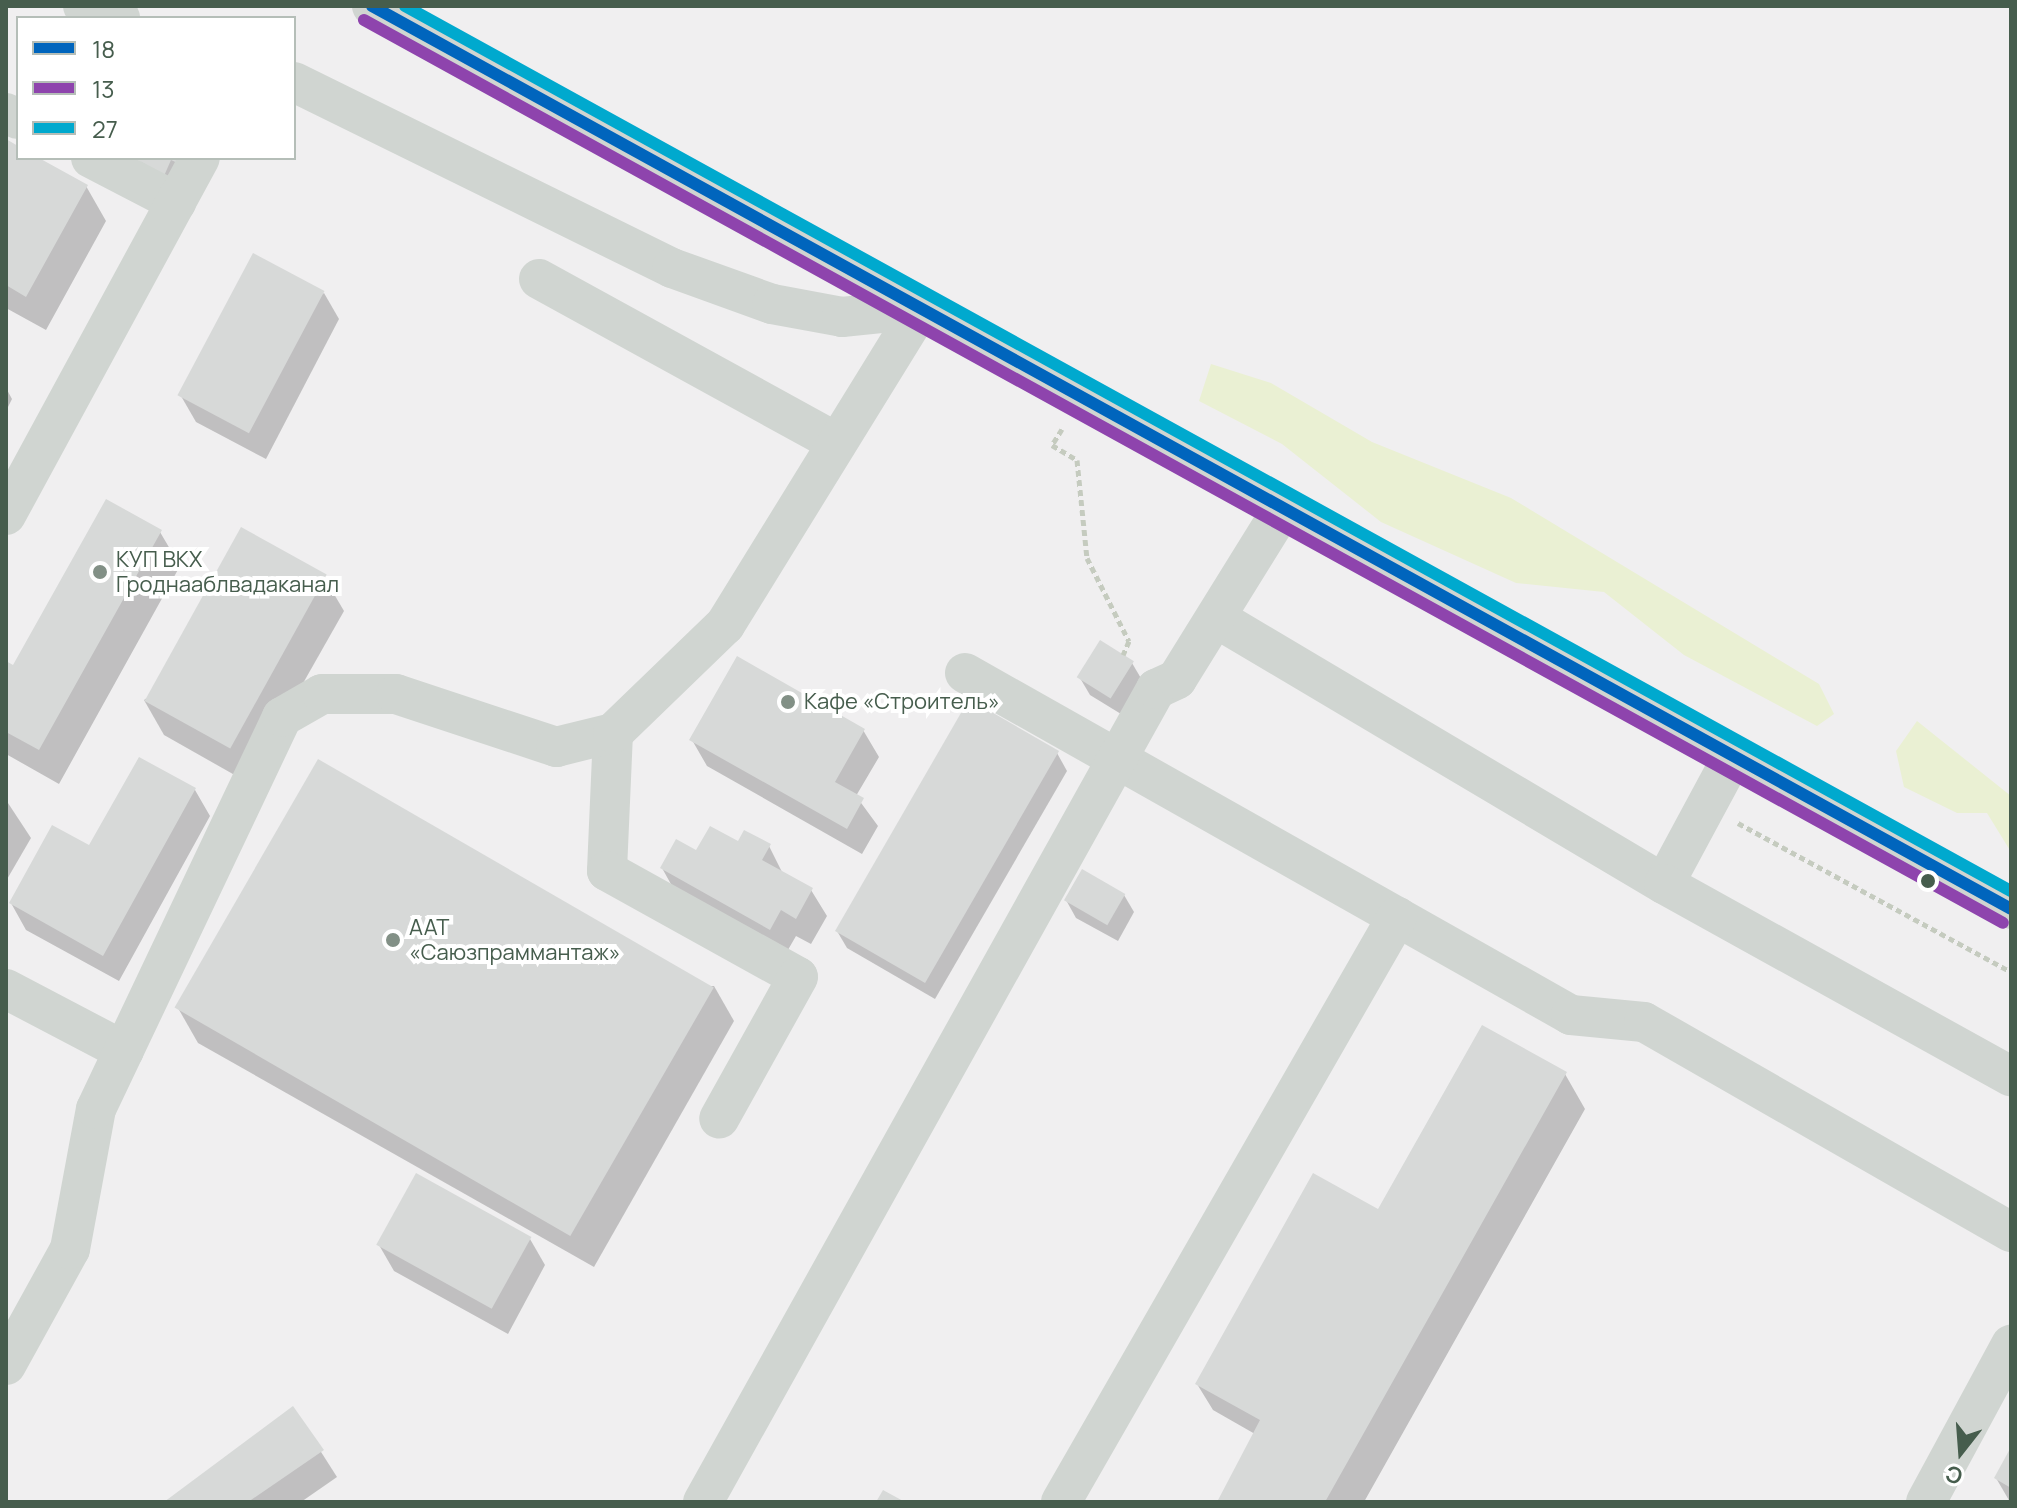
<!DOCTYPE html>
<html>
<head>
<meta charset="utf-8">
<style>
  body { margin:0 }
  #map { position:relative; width:2017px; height:1508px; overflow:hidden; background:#f0eff0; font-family:Manrope,sans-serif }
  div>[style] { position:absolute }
  .green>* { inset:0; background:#eaf0d3 }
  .shadow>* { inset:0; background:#0003 }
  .building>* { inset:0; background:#d7d9d8; transform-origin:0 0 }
  .path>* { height:5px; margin-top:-2.5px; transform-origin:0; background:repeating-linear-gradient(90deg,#c5cbbf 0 6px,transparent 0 10px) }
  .minor>* { height:40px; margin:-20px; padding:0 20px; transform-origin:20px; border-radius:20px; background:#d0d5d1 }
  .bus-1>* { height:12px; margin:-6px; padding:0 6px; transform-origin:6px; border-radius:6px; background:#0065bd }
  .bus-2>* { height:12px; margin:-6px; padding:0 6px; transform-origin:6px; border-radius:6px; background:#8e44ad }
  .bus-3>* { height:12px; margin:-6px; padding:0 6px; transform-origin:6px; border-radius:6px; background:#00a9ce }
  .dots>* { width:22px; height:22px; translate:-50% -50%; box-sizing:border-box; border:4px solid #fff; border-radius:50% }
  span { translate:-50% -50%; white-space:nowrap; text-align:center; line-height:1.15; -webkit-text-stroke:8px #fff; paint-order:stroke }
  .poi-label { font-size:22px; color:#465d4d }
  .left { translate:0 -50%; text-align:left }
  .frame { position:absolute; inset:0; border:8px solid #465d4d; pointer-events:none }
  .legend { position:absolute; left:16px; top:16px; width:280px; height:144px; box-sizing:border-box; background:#fff; border:2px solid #b5beb8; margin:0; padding:10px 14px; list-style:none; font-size:24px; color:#465d4d }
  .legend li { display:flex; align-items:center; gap:16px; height:40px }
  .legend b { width:40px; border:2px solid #b5beb8 }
  .north { position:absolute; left:1921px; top:1412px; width:80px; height:80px; -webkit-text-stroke:6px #fff; paint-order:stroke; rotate:197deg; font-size:22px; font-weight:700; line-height:32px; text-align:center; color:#465d4d }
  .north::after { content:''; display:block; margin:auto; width:28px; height:36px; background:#465d4d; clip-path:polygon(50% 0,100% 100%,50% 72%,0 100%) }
</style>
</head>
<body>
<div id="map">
  <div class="green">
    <div style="clip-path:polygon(1211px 364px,1271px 383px,1372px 442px,1511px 498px,1819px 684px,1834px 714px,1817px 726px,1684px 655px,1604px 592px,1516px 583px,1381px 522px,1282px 444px,1199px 401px)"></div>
    <div style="clip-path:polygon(1917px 721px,2011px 796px,2011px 852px,1987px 813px,1957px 813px,1904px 787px,1896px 751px)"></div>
  </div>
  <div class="shadow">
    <div style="clip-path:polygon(6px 142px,18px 148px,18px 158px,35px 158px,86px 186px,106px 221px,46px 330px,6px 308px)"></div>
    <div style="clip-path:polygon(137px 158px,207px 158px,174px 192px)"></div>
    <div style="clip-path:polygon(324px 293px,339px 319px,266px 459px,196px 422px,181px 396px)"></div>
    <div style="clip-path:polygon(6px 388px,12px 399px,6px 411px)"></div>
    <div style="clip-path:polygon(160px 532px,180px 566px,59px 784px,6px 754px,6px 663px,14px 668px)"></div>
    <div style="clip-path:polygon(324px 577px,344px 611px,247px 782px,164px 735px,144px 700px)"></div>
    <div style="clip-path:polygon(1132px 663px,1142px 680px,1121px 714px,1090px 695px,1080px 678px)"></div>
    <div style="clip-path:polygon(863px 730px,879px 757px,856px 796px,878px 826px,862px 854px,707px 766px,692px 740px)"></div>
    <div style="clip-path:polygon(1057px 753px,1067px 771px,935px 999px,847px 948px,837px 931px)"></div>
    <div style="clip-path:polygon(140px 760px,195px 790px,210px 816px,119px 981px,26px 930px,11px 903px,90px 848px)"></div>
    <div style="clip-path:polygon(6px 800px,31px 838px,6px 881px)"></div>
    <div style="clip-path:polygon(739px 844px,769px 846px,783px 874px,811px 890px,827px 916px,811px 944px,796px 936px,785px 955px,677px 895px,662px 868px)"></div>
    <div style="clip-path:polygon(1124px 895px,1134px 912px,1118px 941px,1076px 918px,1066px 900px)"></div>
    <div style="clip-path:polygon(714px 986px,734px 1021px,594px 1267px,198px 1043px,178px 1008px)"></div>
    <div style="clip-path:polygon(1565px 1074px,1585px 1109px,1364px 1502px,1218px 1502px,1255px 1434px,1213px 1410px,1197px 1384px,1378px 1214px)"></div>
    <div style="clip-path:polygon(530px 1239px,545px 1265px,508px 1334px,394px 1271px,379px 1245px)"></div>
    <div style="clip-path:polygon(293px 1408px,337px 1477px,301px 1502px,166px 1502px)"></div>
    <div style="clip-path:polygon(2011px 1452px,2011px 1502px,2010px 1502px,1996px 1478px)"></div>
  </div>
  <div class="building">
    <div style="clip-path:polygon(6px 139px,18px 146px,18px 158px,39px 158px,88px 185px,26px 297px,6px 285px)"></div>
    <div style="clip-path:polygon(135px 158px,190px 158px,186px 167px,171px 160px,164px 176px)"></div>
    <div style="left:253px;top:253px;width:81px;height:161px;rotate:28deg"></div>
    <div style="clip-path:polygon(106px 499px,162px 530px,39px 750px,6px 732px,6px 661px,13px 665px)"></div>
    <div style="left:241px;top:527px;width:98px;height:199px;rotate:29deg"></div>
    <div style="left:1100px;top:640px;width:40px;height:44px;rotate:32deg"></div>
    <div style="clip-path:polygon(737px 656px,865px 729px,835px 782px,864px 798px,847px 829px,689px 740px)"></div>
    <div style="left:969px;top:699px;width:104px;height:268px;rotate:30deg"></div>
    <div style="clip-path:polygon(139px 757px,196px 788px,103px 956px,9px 903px,52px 825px,89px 845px)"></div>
    <div style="left:318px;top:759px;width:457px;height:287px;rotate:30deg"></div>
    <div style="clip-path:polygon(710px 826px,738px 841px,744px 830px,771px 844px,762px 860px,813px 888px,796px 919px,781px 910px,770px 930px,660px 868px,676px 839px,696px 850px)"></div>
    <div style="left:1082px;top:869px;width:50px;height:36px;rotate:30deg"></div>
    <div style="clip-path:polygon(1482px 1025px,1567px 1072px,1325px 1502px,1217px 1502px,1260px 1420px,1195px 1384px,1313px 1173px,1378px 1209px)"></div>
    <div style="left:416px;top:1173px;width:132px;height:82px;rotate:29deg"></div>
    <div style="clip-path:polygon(293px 1406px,324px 1450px,248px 1502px,164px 1502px)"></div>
    <div style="clip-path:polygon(2011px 1447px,2011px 1488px,1994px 1478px)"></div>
    <div style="clip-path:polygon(883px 1490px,905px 1502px,876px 1502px)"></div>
  </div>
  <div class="path">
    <div style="left:1062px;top:429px;width:19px;rotate:122deg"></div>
    <div style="left:1052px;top:445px;width:29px;rotate:31deg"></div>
    <div style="left:1077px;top:460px;width:99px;rotate:84.2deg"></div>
    <div style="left:1087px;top:558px;width:93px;rotate:63.2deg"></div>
    <div style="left:1129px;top:641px;width:15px;rotate:113deg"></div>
    <div style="left:1738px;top:823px;width:311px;rotate:28.6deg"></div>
  </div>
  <div class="minor">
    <div style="left:83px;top:6px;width:39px;rotate:18deg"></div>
    <div style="left:372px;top:6px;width:1871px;rotate:28.85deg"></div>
    <div style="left:294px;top:82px;width:421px;rotate:26.2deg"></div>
    <div style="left:672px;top:268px;width:106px;rotate:19.8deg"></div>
    <div style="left:772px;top:304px;width:71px;rotate:10.5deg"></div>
    <div style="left:842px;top:317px;width:78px;rotate:-5.9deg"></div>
    <div style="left:6px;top:113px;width:13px;rotate:27deg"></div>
    <div style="left:91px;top:158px;width:96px;rotate:27.4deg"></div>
    <div style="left:539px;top:279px;width:340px;rotate:28.8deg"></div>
    <div style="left:6px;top:515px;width:406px;rotate:-61.5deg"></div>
    <div style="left:1216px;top:618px;width:521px;rotate:30.7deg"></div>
    <div style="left:965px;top:673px;width:696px;rotate:29.44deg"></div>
    <div style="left:1571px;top:1015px;width:73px;rotate:5.5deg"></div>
    <div style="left:1644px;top:1022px;width:423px;rotate:29.8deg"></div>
    <div style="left:613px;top:733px;width:138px;rotate:92.5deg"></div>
    <div style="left:607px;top:871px;width:218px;rotate:29deg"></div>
    <div style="left:798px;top:977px;width:162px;rotate:119.1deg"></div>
    <div style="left:1733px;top:756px;width:145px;rotate:118.3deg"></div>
    <div style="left:1664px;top:884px;width:397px;rotate:29deg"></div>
    <div style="left:6px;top:989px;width:133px;rotate:27.7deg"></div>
    <div style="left:6px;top:1365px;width:132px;rotate:-61.1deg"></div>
    <div style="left:70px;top:1249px;width:142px;rotate:-79.5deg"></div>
    <div style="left:96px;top:1109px;width:434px;rotate:-64.6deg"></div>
    <div style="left:282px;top:717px;width:46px;rotate:-29.9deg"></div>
    <div style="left:322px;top:694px;width:74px"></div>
    <div style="left:396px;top:694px;width:169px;rotate:18.3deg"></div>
    <div style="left:556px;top:747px;width:59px;rotate:-13.8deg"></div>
    <div style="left:613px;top:733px;width:156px;rotate:-44deg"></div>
    <div style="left:725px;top:625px;width:371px;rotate:-58.3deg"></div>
    <div style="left:703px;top:1502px;width:931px;rotate:-60.87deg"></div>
    <div style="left:1156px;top:689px;width:23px;rotate:-25deg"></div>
    <div style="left:1177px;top:679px;width:201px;rotate:-58.2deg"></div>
    <div style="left:1061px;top:1502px;width:675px;rotate:-60.13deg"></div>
    <div style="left:1926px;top:1502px;width:179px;rotate:-61.6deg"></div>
  </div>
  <div class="bus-1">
    <div style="left:372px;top:6px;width:1871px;rotate:28.85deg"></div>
  </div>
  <div class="bus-2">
    <div style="left:364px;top:20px;width:1871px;rotate:28.85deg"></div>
  </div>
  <div class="bus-3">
    <div style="left:405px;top:6px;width:1834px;rotate:28.86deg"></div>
  </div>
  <div class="dots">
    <div style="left:100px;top:572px;background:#829086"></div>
    <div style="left:788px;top:702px;background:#829086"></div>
    <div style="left:1928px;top:881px;background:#465d4d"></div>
    <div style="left:393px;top:940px;background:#829086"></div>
  </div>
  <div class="poi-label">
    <span class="left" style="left:116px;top:572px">КУП ВКХ<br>Гроднааблвадаканал</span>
    <span class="left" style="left:804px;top:702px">Кафе «Строитель»</span>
    <span class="left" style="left:409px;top:940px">ААТ<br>«Саюзпраммантаж»</span>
  </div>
  <div class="frame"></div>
  <ul class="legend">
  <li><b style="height:10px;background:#0065bd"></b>18</li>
  <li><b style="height:10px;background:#8e44ad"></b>13</li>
  <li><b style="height:10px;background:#00a9ce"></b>27</li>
  </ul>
  <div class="north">С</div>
</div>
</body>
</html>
